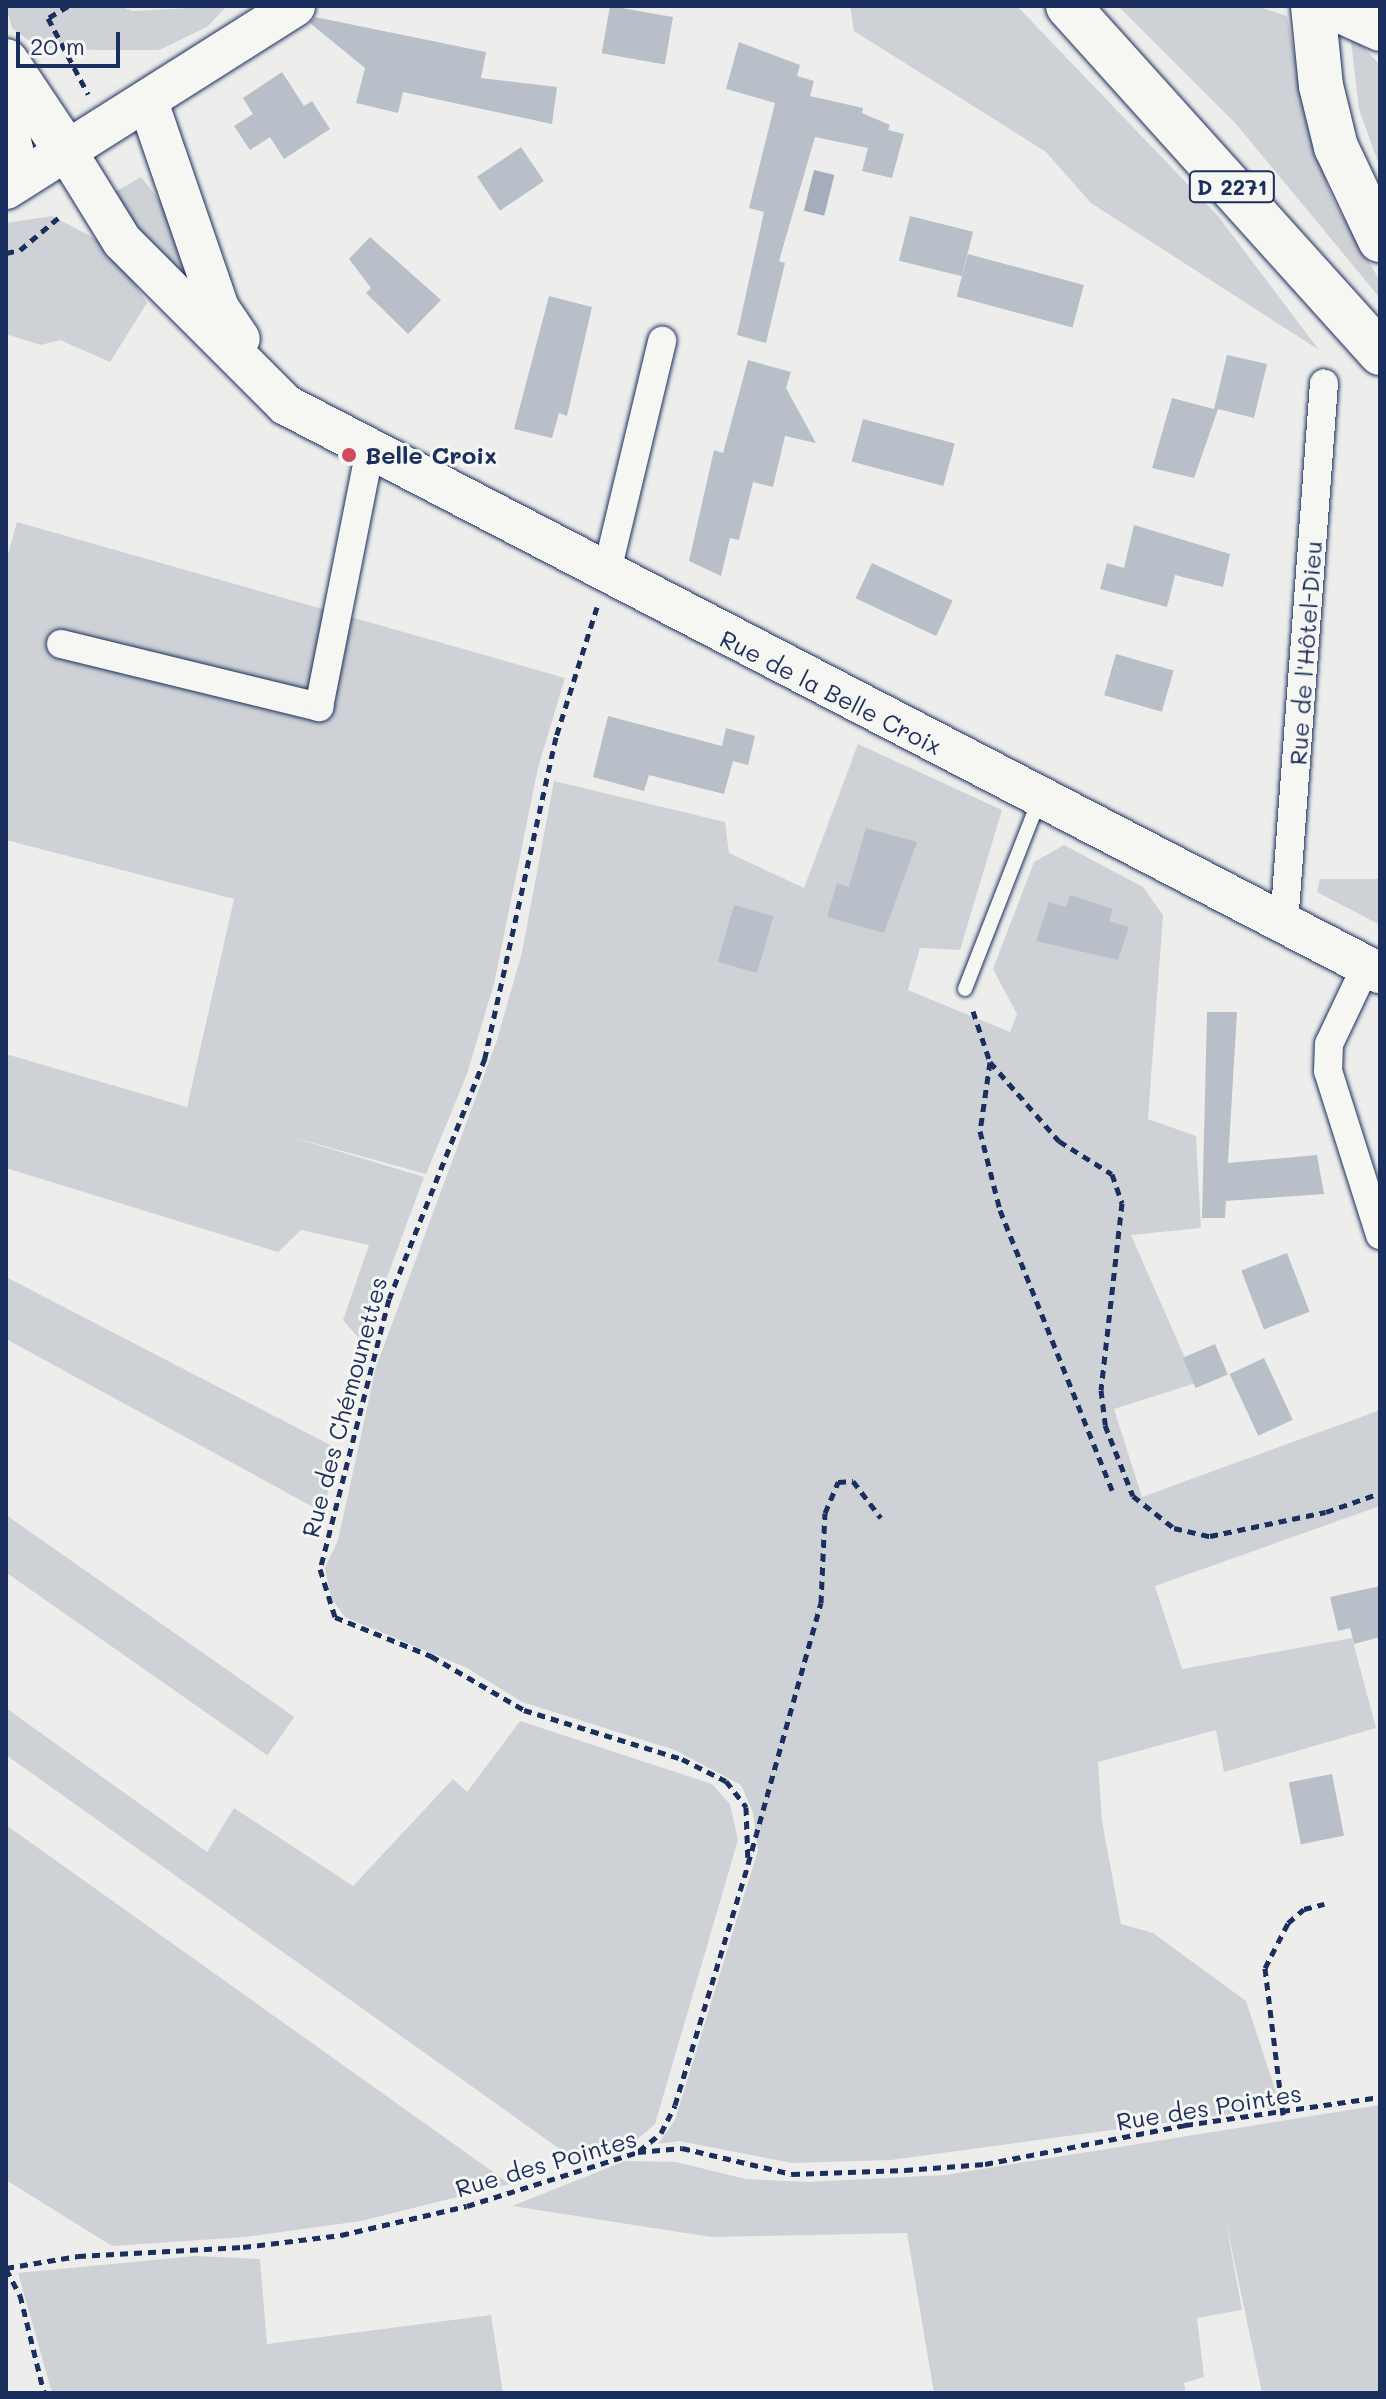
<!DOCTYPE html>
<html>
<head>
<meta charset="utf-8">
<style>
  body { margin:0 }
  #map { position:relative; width:1386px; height:2399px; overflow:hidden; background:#edeeec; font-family:Mali,sans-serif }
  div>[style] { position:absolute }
  .green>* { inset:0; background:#ced2d7; transform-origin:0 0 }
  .water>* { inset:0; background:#a5acbc; transform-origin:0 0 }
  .building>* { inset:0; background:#b9bfc8; transform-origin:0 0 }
  .path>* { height:5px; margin-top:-2.5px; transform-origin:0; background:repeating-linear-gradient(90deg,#1b2f5e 0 8px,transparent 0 14px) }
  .roads { filter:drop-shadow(0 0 2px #1b2f5e) drop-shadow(0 0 2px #1b2f5e) }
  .lane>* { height:14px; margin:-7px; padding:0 7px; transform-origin:7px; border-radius:7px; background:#f6f6f2 }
  .street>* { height:28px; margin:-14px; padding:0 14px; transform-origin:14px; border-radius:14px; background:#f6f6f2 }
  .secondary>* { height:40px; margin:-20px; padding:0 20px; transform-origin:20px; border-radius:20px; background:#f6f6f2 }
  .primary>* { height:44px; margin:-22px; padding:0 22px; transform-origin:22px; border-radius:22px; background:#f6f6f2 }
  .dots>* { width:22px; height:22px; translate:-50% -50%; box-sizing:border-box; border:4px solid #f6f6f2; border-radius:50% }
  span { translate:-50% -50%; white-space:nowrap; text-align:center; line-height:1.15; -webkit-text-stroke:6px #f6f6f2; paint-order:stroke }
  .shield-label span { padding:2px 6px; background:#f6f6f2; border:2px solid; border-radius:6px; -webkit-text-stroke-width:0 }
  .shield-label { font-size:22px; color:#1b2f5e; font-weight:700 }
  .poi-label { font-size:24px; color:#1b2f5e; font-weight:700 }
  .left { translate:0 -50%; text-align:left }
  .street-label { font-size:24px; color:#1b2f5e }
  .frame { position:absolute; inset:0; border:8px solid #1b2f5e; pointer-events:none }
  .scale { position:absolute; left:16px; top:32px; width:104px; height:36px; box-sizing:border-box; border:4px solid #1b2f5e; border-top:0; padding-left:10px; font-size:24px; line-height:28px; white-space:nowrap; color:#1b2f5e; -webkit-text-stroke:6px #f6f6f2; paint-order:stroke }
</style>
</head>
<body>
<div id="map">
  <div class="green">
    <div style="clip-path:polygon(6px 6px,119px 6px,133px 11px,227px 6px,207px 27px,159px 50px,96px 50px,39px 48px,12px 28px)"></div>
    <div style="clip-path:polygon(850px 6px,1017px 6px,1218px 216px,1319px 350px,1091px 203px,1046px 152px,854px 31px)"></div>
    <div style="clip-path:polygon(1118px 6px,1256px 6px,1287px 16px,1309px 130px,1332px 198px,1380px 281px,1380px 298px,1236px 124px)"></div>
    <div style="clip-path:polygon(1350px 33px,1380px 65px,1380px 168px,1359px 109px)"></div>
    <div style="clip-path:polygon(141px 177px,164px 206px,185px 267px,180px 276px,133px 227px,115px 192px)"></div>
    <div style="clip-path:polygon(52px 216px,111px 247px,147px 303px,110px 362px,60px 340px,41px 345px,6px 334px,6px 223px)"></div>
    <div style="clip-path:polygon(17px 522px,565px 678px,538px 768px,494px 984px,467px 1074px,426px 1174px,288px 1136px,424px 1177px,363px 1343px,343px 1320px,369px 1245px,301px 1230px,278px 1252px,6px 1168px,6px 1054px,187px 1107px,234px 899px,6px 840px,6px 561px)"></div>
    <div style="clip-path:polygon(858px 744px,1002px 810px,960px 950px,920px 948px,908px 990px,1010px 1032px,1017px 1014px,993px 969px,1034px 862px,1064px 845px,1143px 887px,1163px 915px,1148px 1119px,1196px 1136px,1201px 1228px,1131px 1235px,1196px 1383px,1114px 1409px,1142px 1497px,1380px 1410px,1380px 1506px,1155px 1586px,1182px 1669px,1352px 1638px,1376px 1728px,1224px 1772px,1216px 1730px,1098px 1762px,1102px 1821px,1121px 1924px,1153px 1933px,1246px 2001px,1281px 2107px,891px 2160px,792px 2163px,679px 2141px,658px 2144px,675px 2120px,758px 1850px,753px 1813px,741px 1785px,675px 1750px,522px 1702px,467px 1668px,345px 1617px,331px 1598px,325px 1568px,338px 1540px,376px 1367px,497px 1040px,522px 952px,554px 781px,725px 822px,729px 853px,804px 888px)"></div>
    <div style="clip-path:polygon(1320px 879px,1380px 879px,1380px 925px,1317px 892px)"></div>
    <div style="clip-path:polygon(6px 1277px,336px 1448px,324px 1513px,6px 1339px)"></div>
    <div style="left:6px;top:1515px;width:352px;height:47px;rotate:35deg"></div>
    <div style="clip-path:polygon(6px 1708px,207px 1852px,234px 1808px,353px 1886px,453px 1779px,467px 1792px,520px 1721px,712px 1784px,730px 1804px,738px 1840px,655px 2124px,633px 2143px,578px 2162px,6px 1755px)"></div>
    <div style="clip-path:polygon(6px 1825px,510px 2184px,361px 2221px,245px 2237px,112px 2246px,6px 2180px)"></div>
    <div style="clip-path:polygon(1380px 2105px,1380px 2393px,1262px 2393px,1225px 2217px,1242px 2310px,1197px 2318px,1204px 2377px,1184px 2383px,1186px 2393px,934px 2393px,907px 2233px,711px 2237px,512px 2206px,625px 2161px,676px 2162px,746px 2179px,808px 2182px,945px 2175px)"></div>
    <div style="clip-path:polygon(195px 2256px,260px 2259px,267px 2344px,491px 2315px,503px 2393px,52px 2393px,18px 2273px)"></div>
  </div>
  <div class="water">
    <div style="left:814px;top:170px;width:21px;height:42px;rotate:14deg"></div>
  </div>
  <div class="building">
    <div style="left:610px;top:6px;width:64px;height:48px;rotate:10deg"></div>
    <div style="clip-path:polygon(315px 17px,486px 52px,481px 78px,557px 87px,552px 124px,403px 92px,398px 113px,356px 103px,365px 68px,310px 23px)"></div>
    <div style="clip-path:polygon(739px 42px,800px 65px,797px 76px,814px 81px,810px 96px,863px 108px,862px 113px,890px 125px,888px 130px,904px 134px,892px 178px,862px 171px,868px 148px,815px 137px,779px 261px,785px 263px,766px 343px,737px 335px,764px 212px,749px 208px,775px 103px,726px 89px)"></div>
    <div style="clip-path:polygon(282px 72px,304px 106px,312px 101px,330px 129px,284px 159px,270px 137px,250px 150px,234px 126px,253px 114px,243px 98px)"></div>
    <div style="left:521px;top:147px;width:41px;height:53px;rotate:56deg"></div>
    <div style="left:910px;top:216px;width:65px;height:46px;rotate:14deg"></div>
    <div style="clip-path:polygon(370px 237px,441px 300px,408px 334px,366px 293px,371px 288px,349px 259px)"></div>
    <div style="left:968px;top:254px;width:120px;height:44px;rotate:15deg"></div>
    <div style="clip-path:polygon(549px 296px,592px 307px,567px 416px,559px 413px,552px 438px,514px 429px)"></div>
    <div style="clip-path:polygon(1227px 355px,1267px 364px,1254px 418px,1218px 409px,1194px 478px,1152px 468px,1172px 398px,1214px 409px)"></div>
    <div style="clip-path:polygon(748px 360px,791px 372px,786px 388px,816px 443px,785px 436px,773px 487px,753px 482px,739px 540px,730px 538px,721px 576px,689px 561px,714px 450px,723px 453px)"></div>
    <div style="left:863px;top:419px;width:95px;height:44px;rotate:15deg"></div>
    <div style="clip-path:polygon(1134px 525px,1230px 554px,1223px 587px,1175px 575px,1167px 607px,1100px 589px,1107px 563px,1124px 568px)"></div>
    <div style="left:872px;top:563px;width:89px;height:39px;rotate:25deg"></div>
    <div style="left:1116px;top:654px;width:60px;height:43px;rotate:16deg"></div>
    <div style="clip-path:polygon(608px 716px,722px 746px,726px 728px,755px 736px,748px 765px,733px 761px,724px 794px,649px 775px,644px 791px,593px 777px)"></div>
    <div style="clip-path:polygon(866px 828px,917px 842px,884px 933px,827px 917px,837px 883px,849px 887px)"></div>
    <div style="clip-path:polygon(1070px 895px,1113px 909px,1109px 921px,1129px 927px,1118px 960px,1036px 941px,1049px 902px,1066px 907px)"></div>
    <div style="left:734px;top:905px;width:41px;height:59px;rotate:16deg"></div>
    <div style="clip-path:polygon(1207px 1012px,1237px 1012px,1228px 1163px,1317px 1155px,1324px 1194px,1226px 1201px,1225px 1218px,1202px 1218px)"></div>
    <div style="left:1287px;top:1253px;width:63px;height:49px;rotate:69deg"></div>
    <div style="left:1215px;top:1344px;width:33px;height:35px;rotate:67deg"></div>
    <div style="left:1264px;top:1358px;width:68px;height:38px;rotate:65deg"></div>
    <div style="clip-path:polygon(1380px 1586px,1380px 1637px,1354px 1644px,1350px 1628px,1338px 1631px,1330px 1597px)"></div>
    <div style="left:1332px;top:1774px;width:63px;height:44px;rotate:79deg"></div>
  </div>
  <div class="path">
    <div style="left:68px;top:6px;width:23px;rotate:149deg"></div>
    <div style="left:48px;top:18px;width:86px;rotate:62.2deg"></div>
    <div style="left:6px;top:253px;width:14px;rotate:-12deg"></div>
    <div style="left:20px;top:250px;width:50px;rotate:-40.1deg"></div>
    <div style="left:597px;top:607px;width:136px;rotate:107.5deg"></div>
    <div style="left:556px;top:737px;width:329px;rotate:102.5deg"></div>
    <div style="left:485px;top:1058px;width:259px;rotate:111.7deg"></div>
    <div style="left:389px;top:1299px;width:279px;rotate:104.3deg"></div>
    <div style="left:320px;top:1569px;width:50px;rotate:72.6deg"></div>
    <div style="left:335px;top:1617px;width:104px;rotate:22.1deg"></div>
    <div style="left:431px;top:1656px;width:108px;rotate:30.1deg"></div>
    <div style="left:524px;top:1710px;width:165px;rotate:17.2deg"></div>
    <div style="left:682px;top:1759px;width:49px;rotate:26.6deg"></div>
    <div style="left:726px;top:1781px;width:33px;rotate:52deg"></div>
    <div style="left:746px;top:1807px;width:57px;rotate:88deg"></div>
    <div style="left:973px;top:1011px;width:54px;rotate:71.6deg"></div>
    <div style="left:990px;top:1062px;width:70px;rotate:98.2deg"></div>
    <div style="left:980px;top:1131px;width:81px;rotate:75.8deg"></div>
    <div style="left:1000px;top:1210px;width:302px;rotate:68.2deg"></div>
    <div style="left:990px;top:1062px;width:105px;rotate:48.9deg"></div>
    <div style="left:1059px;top:1141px;width:62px;rotate:31.9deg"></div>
    <div style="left:1112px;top:1174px;width:31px;rotate:71deg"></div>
    <div style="left:1122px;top:1203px;width:188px;rotate:96.4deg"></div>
    <div style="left:1101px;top:1390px;width:35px;rotate:83deg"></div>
    <div style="left:1105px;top:1425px;width:76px;rotate:68.5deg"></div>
    <div style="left:1133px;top:1496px;width:52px;rotate:38deg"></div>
    <div style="left:1174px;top:1528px;width:37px;rotate:13deg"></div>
    <div style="left:1210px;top:1536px;width:118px;rotate:-11.7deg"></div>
    <div style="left:1326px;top:1512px;width:57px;rotate:-19.4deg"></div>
    <div style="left:1283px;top:2115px;width:148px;rotate:-97deg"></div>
    <div style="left:1265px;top:1968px;width:51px;rotate:-62.9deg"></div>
    <div style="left:1288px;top:1923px;width:21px;rotate:-41deg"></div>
    <div style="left:1304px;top:1909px;width:21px;rotate:-14deg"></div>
    <div style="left:639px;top:2151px;width:28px;rotate:-39deg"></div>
    <div style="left:661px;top:2133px;width:31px;rotate:-63deg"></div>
    <div style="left:675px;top:2105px;width:252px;rotate:-73.1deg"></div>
    <div style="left:748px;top:1864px;width:271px;rotate:-74.4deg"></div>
    <div style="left:821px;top:1603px;width:90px;rotate:-87.5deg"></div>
    <div style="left:825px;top:1513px;width:34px;rotate:-67deg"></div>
    <div style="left:838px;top:1482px;width:15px;rotate:-4deg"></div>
    <div style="left:853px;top:1481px;width:46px;rotate:52.9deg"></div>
    <div style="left:6px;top:2268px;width:73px;rotate:-9.5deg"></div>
    <div style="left:78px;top:2256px;width:165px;rotate:-3.1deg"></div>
    <div style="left:243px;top:2247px;width:99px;rotate:-7deg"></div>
    <div style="left:341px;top:2235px;width:129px;rotate:-13deg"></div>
    <div style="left:467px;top:2206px;width:179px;rotate:-17.5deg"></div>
    <div style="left:638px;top:2152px;width:44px;rotate:-5.2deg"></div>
    <div style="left:682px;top:2148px;width:113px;rotate:13.3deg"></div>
    <div style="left:792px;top:2174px;width:113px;rotate:-2deg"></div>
    <div style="left:905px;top:2170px;width:80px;rotate:-4.3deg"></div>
    <div style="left:985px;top:2164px;width:204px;rotate:-11deg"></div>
    <div style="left:1185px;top:2125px;width:197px;rotate:-8.2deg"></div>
    <div style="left:6px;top:2269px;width:30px;rotate:62deg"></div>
    <div style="left:20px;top:2295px;width:101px;rotate:76.2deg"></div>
  </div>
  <div class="roads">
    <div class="lane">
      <div style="left:965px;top:989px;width:203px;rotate:-68.6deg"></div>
    </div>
    <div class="street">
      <div style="left:6px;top:91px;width:59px;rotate:77.4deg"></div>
      <div style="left:19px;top:149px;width:33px;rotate:95deg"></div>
      <div style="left:606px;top:575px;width:241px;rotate:-76.5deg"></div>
      <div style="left:61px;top:644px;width:266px;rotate:13.7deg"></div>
      <div style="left:319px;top:707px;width:262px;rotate:-78.8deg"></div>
      <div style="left:1284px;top:924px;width:542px;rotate:-85.77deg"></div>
      <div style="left:1366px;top:966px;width:86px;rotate:115.4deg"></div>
      <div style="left:1329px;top:1044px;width:27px;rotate:92deg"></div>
      <div style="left:1328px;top:1071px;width:172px;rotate:72.4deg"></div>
    </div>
    <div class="secondary">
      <div style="left:1325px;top:6px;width:60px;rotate:24.4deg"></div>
      <div style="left:148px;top:102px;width:218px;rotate:71deg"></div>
      <div style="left:219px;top:308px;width:37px;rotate:56deg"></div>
      <div style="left:67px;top:152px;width:105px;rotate:58.3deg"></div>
      <div style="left:122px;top:241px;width:232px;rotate:45deg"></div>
      <div style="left:286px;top:405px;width:1233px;rotate:27.44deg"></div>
      <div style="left:6px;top:189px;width:342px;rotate:-32.3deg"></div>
    </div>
    <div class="primary">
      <div style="left:1068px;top:6px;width:467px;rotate:48deg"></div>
      <div style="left:1313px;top:6px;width:80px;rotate:84.3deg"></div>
      <div style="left:1321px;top:86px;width:63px;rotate:76.2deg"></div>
      <div style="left:1336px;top:147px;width:103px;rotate:64.7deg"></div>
      <div style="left:6px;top:61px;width:110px;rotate:56.2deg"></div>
    </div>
  </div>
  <div class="dots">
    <div style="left:349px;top:455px;background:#d1495b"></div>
  </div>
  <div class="shield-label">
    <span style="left:1232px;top:187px">D 2271</span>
  </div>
  <div class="poi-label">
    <span class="left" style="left:365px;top:455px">Belle Croix</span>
  </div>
  <div class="street-label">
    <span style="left:1305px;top:653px;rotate:-86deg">Rue de l'Hôtel-Dieu</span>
    <span style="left:831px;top:692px;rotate:27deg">Rue de la Belle Croix</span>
    <span style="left:344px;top:1407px;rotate:-75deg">Rue des Chémounettes</span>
    <span style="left:1209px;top:2107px;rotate:-9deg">Rue des Pointes</span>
    <span style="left:546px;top:2163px;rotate:-16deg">Rue des Pointes</span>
  </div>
  <div class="frame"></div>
  <div class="scale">20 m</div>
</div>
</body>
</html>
